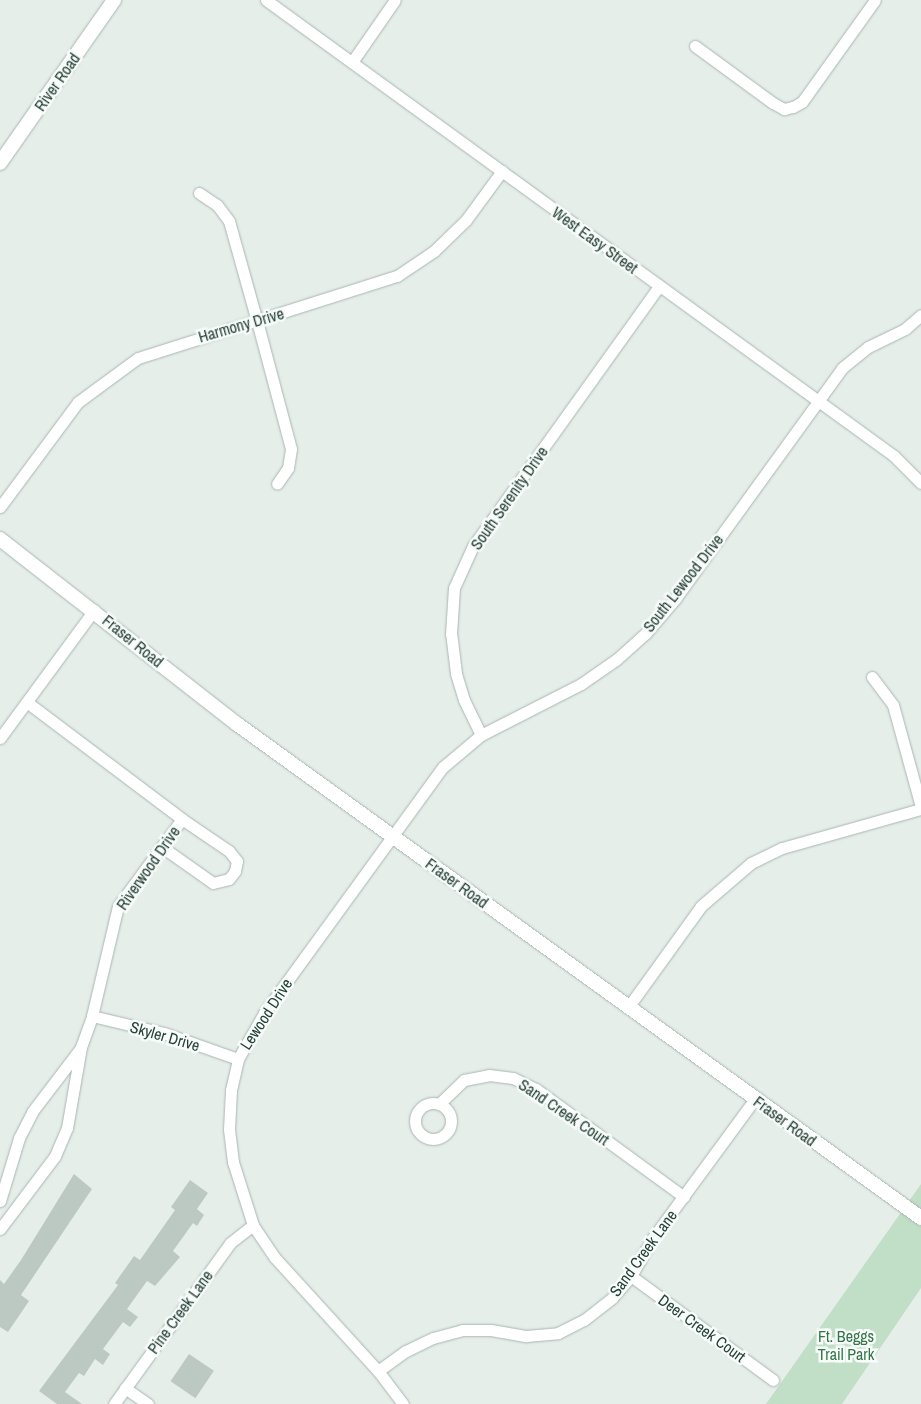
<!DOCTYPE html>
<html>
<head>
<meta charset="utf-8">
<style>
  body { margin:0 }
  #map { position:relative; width:921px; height:1404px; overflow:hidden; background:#e6eeea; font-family:"Archivo Narrow",sans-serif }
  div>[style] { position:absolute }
  .green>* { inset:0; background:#c1dec7 }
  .building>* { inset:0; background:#bcc9c3; transform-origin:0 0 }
  .roads { filter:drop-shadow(0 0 1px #a9b6b1) drop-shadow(0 0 1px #a9b6b1) }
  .minor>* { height:11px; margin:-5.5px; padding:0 5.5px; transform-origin:5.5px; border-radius:5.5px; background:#fff }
  .minor>.ring { margin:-5.5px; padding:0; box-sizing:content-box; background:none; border:11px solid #fff; border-radius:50% }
  .tertiary>* { height:14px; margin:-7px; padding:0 7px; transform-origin:7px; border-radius:7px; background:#fff }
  span { translate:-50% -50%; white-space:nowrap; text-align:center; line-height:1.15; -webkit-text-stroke:5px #f7fbf9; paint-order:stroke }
  .street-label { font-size:16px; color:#264037 }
  .park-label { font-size:16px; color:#327547 }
</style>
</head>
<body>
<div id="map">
  <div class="green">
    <div style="clip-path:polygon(921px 1184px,921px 1288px,842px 1404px,766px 1404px)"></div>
  </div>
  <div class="building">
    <div style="clip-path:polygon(74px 1174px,92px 1189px,21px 1295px,29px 1301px,8px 1332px,0 1327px,0 1280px,4px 1284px,21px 1260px)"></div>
    <div style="clip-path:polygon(190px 1180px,208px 1193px,197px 1209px,204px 1215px,197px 1226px,193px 1223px,173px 1251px,180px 1257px,155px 1286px,147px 1281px,127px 1309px,138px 1317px,130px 1327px,123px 1322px,103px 1349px,110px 1354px,103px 1365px,95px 1359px,84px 1376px,79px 1373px,65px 1392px,82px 1404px,57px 1404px,39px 1391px,118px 1285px,115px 1283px,134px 1256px,140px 1260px,175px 1210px,171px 1207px)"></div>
    <div style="left:189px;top:1354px;width:30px;height:33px;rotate:34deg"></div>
  </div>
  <div class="roads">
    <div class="minor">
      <div style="left:266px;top:0;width:776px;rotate:35.98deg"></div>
      <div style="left:894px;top:456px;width:38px;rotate:45deg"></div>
      <div style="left:695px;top:46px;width:97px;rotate:36.2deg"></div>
      <div style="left:773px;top:103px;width:13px;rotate:29deg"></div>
      <div style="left:784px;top:109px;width:9px;rotate:-13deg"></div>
      <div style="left:793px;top:107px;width:10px;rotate:-29deg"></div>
      <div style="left:802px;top:102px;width:125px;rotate:-54.4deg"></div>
      <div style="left:352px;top:62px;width:75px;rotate:-55.3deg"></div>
      <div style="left:199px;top:193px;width:22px;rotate:34deg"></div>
      <div style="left:217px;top:205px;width:20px;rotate:53deg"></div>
      <div style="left:229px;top:221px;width:104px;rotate:74.4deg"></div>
      <div style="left:257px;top:321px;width:132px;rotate:75.1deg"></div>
      <div style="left:291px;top:449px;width:19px;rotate:99deg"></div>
      <div style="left:288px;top:468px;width:19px;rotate:125deg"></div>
      <div style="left:0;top:507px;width:131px;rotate:-53.4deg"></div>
      <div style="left:78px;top:402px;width:74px;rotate:-36.3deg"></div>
      <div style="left:138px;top:358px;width:272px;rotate:-17.6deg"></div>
      <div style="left:397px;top:276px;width:45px;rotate:-34deg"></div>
      <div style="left:434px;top:251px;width:45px;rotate:-44.1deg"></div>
      <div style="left:466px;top:220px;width:61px;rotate:-53.7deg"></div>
      <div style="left:872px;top:677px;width:35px;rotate:53deg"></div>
      <div style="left:893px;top:705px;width:106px;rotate:74.6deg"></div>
      <div style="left:481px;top:735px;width:39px;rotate:-116deg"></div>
      <div style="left:464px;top:700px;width:28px;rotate:-107deg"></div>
      <div style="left:456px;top:673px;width:39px;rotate:-97deg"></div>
      <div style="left:451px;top:634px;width:46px;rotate:-86.3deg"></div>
      <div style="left:454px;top:588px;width:46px;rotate:-65.7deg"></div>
      <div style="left:473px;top:546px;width:320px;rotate:-54.4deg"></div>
      <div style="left:0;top:738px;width:159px;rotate:-53.7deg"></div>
      <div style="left:162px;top:847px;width:62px;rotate:35.2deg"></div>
      <div style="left:213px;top:883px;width:16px;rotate:-14deg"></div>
      <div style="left:229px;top:879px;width:10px;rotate:-53deg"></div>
      <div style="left:235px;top:871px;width:10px;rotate:-79deg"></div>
      <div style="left:237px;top:861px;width:13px;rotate:-129deg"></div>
      <div style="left:229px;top:851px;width:57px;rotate:-145.8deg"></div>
      <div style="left:629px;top:1006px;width:123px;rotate:-54.2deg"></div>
      <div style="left:701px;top:906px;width:66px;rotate:-40.7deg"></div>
      <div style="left:751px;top:863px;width:34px;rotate:-26deg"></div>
      <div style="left:782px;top:848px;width:144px;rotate:-15.7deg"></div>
      <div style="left:92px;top:1016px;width:74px;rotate:13.3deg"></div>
      <div style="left:164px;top:1033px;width:78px;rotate:19.4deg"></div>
      <div class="ring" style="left:415px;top:1103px;width:25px;height:25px"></div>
      <div style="left:439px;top:1104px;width:35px;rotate:-44deg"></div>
      <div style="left:464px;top:1080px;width:25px;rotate:-11deg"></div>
      <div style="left:489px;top:1075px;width:24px;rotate:7deg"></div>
      <div style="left:513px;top:1078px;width:25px;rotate:26deg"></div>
      <div style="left:536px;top:1089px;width:183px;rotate:36.1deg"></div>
      <div style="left:0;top:1201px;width:66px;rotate:-73.2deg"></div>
      <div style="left:19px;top:1138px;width:29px;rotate:-63deg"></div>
      <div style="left:32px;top:1112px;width:79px;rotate:-52.7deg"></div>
      <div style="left:0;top:1229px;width:91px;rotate:-53deg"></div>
      <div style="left:55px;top:1156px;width:30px;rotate:-67deg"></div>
      <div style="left:67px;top:1128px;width:82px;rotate:-80.2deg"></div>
      <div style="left:81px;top:1047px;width:33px;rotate:-70deg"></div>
      <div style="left:92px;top:1016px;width:113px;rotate:-76.7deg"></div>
      <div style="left:118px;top:906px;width:108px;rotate:-53.7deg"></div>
      <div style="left:182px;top:819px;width:194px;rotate:-143deg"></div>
      <div style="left:631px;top:1276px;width:176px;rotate:36.2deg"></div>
      <div style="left:378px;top:1371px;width:34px;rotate:-36deg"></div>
      <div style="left:406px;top:1351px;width:30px;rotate:-26deg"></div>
      <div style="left:433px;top:1338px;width:30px;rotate:-15deg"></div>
      <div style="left:462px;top:1330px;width:29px"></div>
      <div style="left:491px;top:1330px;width:36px;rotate:10deg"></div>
      <div style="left:526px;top:1336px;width:32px;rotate:-5deg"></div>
      <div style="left:558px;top:1333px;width:29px;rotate:-27deg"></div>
      <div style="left:584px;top:1320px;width:36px;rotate:-38deg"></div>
      <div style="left:612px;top:1298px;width:29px;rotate:-49deg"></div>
      <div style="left:631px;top:1276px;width:43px;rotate:-60.4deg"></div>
      <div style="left:652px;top:1239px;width:174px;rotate:-53.7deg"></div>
      <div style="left:125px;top:1388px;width:28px;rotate:35deg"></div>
      <div style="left:114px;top:1404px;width:198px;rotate:-54.2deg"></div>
      <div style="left:230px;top:1243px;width:29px;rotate:-38deg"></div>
      <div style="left:403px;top:1404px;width:41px;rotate:-127.1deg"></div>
      <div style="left:378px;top:1371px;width:153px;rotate:-132.3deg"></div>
      <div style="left:275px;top:1258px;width:40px;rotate:-124deg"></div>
      <div style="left:253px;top:1225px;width:66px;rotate:-107.6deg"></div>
      <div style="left:233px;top:1162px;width:33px;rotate:-97deg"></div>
      <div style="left:229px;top:1129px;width:39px;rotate:-87deg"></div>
      <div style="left:231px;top:1090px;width:32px;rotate:-77deg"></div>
      <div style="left:238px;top:1059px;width:53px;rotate:-60.5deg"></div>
      <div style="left:264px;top:1013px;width:304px;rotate:-54deg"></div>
      <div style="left:443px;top:767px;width:50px;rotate:-40.1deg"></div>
      <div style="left:481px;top:735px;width:112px;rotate:-27deg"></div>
      <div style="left:581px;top:684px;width:44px;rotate:-34.8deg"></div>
      <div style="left:617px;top:659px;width:39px;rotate:-42deg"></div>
      <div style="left:646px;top:633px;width:45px;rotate:-49.5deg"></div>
      <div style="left:675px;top:599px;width:285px;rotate:-54.1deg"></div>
      <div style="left:842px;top:368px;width:33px;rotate:-39deg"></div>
      <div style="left:868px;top:347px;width:41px;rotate:-25.9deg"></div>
      <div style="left:905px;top:329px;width:21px;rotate:-41deg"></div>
    </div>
    <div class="tertiary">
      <div style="left:0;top:163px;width:199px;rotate:-55deg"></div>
      <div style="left:0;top:539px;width:301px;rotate:38deg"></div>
      <div style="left:237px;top:724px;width:844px;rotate:35.84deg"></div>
    </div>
  </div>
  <div class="street-label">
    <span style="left:57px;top:82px;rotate:-55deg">River Road</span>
    <span style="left:595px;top:240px;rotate:36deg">West Easy Street</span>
    <span style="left:241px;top:325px;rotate:-16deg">Harmony Drive</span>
    <span style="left:509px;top:498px;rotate:-55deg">South Serenity Drive</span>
    <span style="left:683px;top:583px;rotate:-52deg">South Lewood Drive</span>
    <span style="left:133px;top:641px;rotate:39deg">Fraser Road</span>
    <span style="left:148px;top:868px;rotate:-55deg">Riverwood Drive</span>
    <span style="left:457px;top:883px;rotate:36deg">Fraser Road</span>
    <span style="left:266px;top:1014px;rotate:-57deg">Lewood Drive</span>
    <span style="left:165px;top:1036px;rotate:16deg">Skyler Drive</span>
    <span style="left:564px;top:1112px;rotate:34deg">Sand Creek Court</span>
    <span style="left:785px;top:1121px;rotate:36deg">Fraser Road</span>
    <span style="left:643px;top:1253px;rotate:-54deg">Sand Creek Lane</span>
    <span style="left:180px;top:1312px;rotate:-54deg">Pine Creek Lane</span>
    <span style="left:702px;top:1328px;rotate:36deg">Deer Creek Court</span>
  </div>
  <div class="park-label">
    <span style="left:846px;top:1345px">Ft. Beggs<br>Trail Park</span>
  </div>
</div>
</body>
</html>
